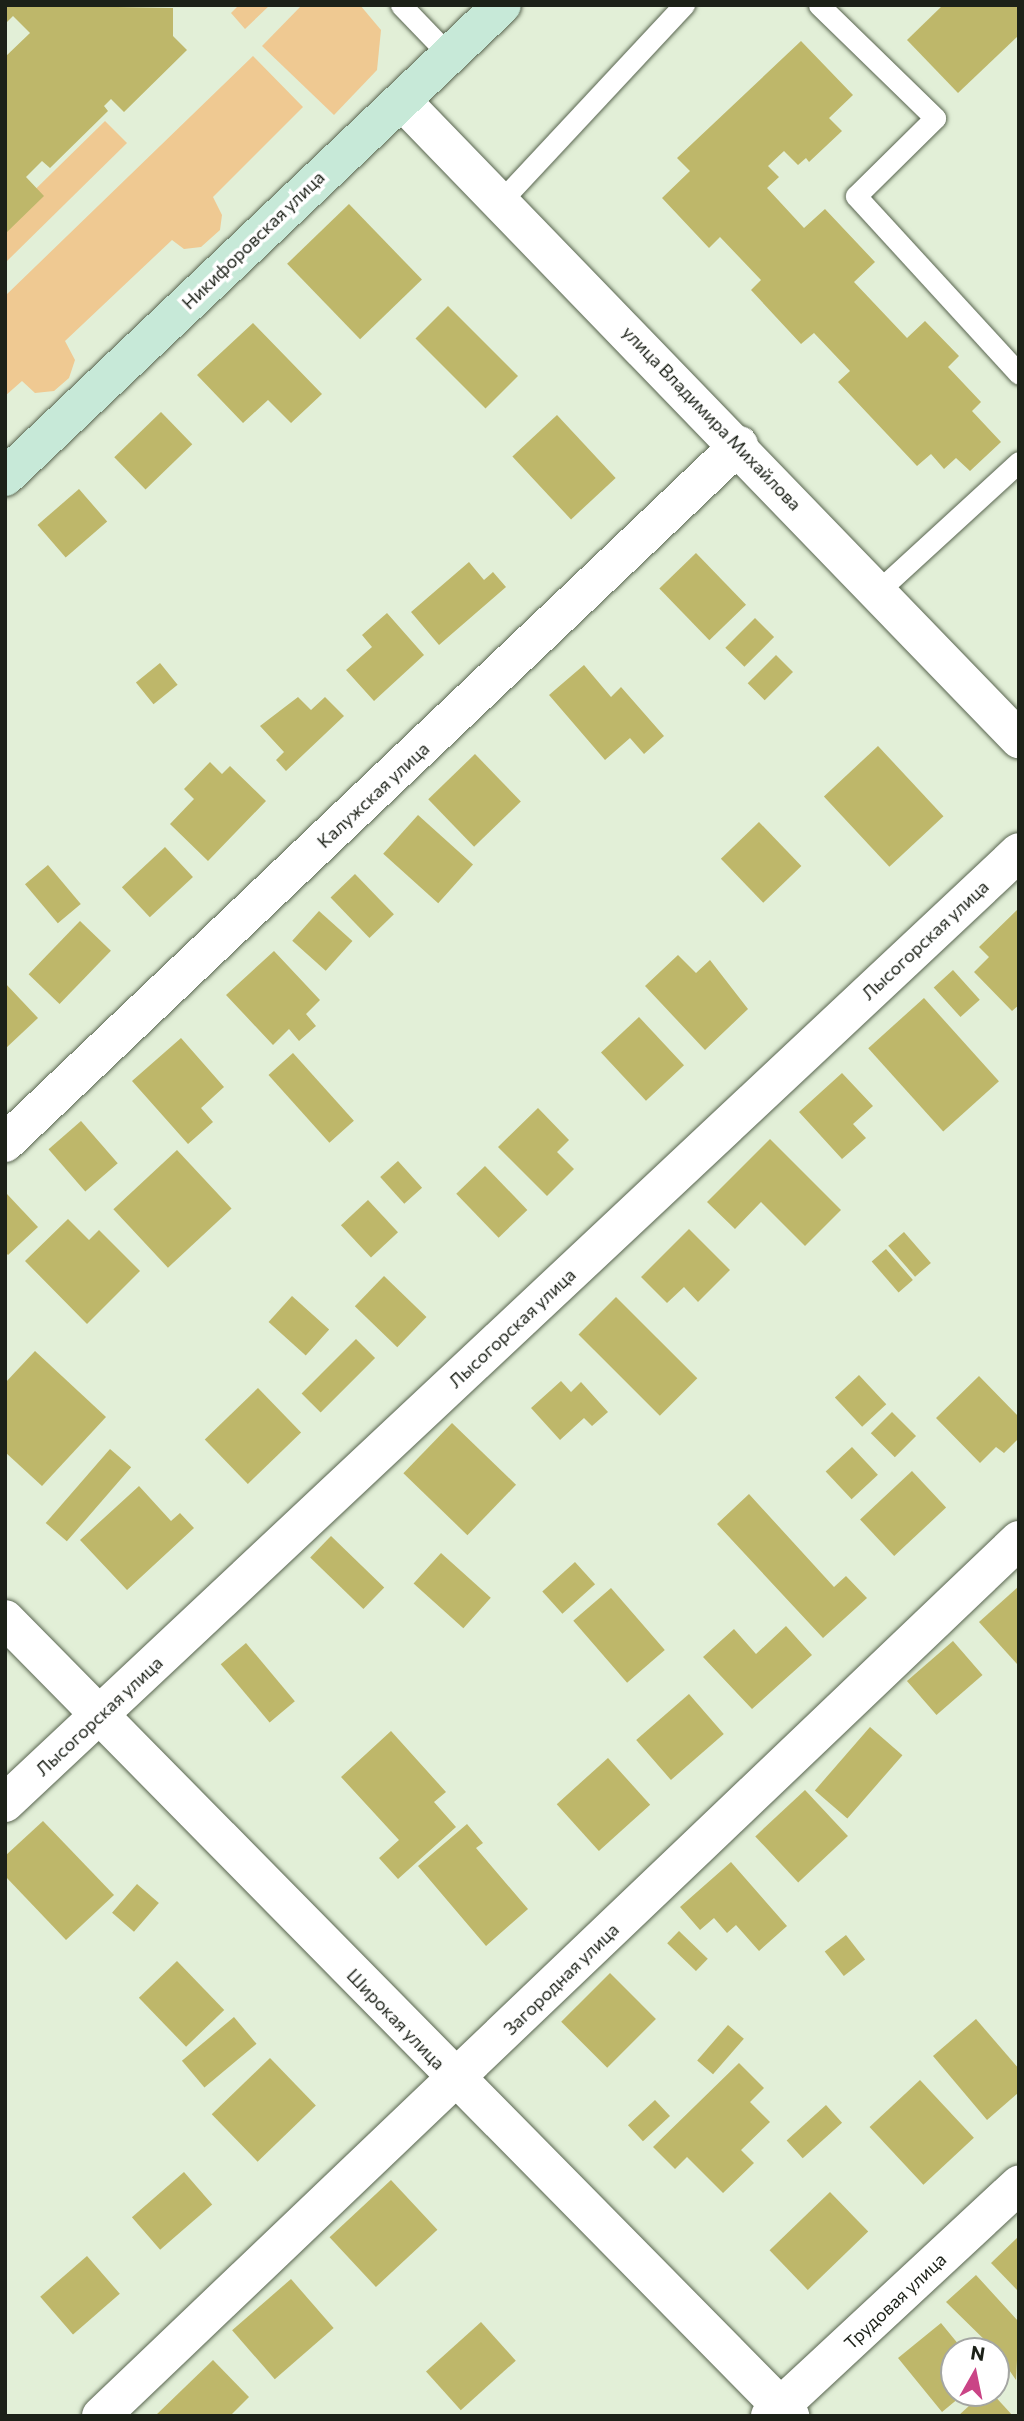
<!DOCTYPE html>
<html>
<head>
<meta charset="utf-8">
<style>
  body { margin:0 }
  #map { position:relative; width:1024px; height:2421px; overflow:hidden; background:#e2efd7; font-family:Commissioner,sans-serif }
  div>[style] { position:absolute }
  .green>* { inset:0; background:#efc992 }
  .building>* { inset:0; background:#beb76a; transform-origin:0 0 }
  .roads { filter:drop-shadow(0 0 2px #596550) drop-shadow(0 0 2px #596550) }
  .service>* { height:21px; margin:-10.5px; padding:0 10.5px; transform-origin:10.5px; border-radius:10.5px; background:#fff }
  .minor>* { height:38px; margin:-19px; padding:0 19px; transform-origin:19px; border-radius:19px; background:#fff }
  .secondary>* { height:38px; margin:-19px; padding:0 19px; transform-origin:19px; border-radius:19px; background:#c7e9d8 }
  span { translate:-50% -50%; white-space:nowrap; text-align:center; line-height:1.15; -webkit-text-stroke:7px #fff; paint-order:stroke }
  .street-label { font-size:18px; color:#1c2118 }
  .frame { position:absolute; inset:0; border:7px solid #1c2118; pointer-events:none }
  .north { position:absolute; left:940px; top:2337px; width:70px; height:70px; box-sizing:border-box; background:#fff; border:2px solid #a4a6a3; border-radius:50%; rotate:9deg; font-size:19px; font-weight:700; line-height:28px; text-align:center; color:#1c2118 }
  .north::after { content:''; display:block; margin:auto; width:24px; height:32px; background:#ca4486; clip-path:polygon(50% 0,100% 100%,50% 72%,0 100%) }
</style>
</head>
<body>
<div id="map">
  <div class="green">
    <div style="clip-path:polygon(239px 5px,270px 5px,245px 29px,231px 13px)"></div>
    <div style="clip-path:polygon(302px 5px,360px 5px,381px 30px,377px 70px,334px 115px,262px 46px)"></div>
    <div style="clip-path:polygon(253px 56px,303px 107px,213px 197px,222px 215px,220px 230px,201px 247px,184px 249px,172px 240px,65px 341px,75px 360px,69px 378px,54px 391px,35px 393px,22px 381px,5px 396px,5px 296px)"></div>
    <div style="clip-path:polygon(105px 121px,127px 143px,5px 263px,5px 219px)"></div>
  </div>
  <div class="building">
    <div style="clip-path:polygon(5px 5px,173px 8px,173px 36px,187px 50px,124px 112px,111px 99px,104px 106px,108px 111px,50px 168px,42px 161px,26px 177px,44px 196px,5px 234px,5px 57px,30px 33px,13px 16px,5px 24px)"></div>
    <div style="clip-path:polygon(943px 5px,1019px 5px,1019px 35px,958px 93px,907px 40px)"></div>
    <div style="clip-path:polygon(801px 41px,853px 95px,829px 118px,842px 131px,809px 162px,806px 158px,798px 165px,784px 151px,768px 166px,779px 177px,767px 188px,804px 228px,825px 209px,875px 262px,854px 282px,907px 338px,925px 321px,959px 356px,948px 367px,981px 402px,972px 411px,1001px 442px,970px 471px,956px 458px,944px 469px,931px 454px,917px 466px,838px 382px,850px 371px,814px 333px,801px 344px,751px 290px,761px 280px,720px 237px,709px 248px,662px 198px,690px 171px,677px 158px)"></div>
    <div style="left:349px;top:204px;width:105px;height:86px;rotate:46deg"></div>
    <div style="left:448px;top:306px;width:99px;height:46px;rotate:45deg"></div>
    <div style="clip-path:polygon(253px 323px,322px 394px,291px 423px,268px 400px,243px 423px,197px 375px)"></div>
    <div style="left:161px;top:412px;width:45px;height:65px;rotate:46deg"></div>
    <div style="left:557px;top:415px;width:86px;height:61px;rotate:47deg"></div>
    <div style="left:79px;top:489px;width:43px;height:55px;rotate:49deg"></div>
    <div style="left:696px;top:553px;width:72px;height:51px;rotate:46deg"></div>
    <div style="clip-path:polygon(469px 562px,484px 580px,493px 572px,506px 587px,439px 645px,411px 612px)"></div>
    <div style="clip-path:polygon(387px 613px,424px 655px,374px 701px,346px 670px,372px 647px,362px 635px)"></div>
    <div style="left:755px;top:618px;width:27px;height:42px;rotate:45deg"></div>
    <div style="left:776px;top:655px;width:24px;height:40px;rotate:45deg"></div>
    <div style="left:160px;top:663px;width:28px;height:31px;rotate:51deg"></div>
    <div style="clip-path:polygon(584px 665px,611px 697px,621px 687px,664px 736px,644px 754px,630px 738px,605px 760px,549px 695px)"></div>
    <div style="clip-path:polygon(298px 697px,311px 710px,325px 697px,344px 716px,286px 771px,276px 760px,284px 752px,260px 726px)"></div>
    <div style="left:878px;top:746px;width:96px;height:74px;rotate:47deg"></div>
    <div style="left:475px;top:754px;width:66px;height:65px;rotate:46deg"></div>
    <div style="clip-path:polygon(210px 762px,222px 774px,230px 766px,266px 801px,208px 861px,170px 824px,194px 799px,184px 789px)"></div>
    <div style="left:418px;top:815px;width:74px;height:52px;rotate:42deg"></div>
    <div style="left:759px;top:822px;width:61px;height:53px;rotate:46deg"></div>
    <div style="left:165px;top:847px;width:41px;height:59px;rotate:47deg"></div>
    <div style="left:48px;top:865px;width:51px;height:30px;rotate:50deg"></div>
    <div style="left:355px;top:874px;width:56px;height:34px;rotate:46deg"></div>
    <div style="clip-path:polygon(1019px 908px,1019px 1005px,1012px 1011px,974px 972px,989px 957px,979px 947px)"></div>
    <div style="left:319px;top:911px;width:45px;height:40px;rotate:42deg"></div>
    <div style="left:80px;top:921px;width:43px;height:74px;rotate:44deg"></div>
    <div style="clip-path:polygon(274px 951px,320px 1000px,306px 1014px,316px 1026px,299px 1041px,289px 1029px,273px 1045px,226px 995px)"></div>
    <div style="clip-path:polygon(678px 955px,696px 973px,710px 960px,748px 1009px,705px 1050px,645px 986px)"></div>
    <div style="left:953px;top:970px;width:40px;height:26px;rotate:48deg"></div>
    <div style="clip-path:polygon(5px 983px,38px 1018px,5px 1049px)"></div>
    <div style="left:924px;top:998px;width:112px;height:75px;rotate:48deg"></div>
    <div style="left:639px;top:1017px;width:66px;height:52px;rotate:47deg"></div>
    <div style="clip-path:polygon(181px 1038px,224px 1087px,201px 1108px,213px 1122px,188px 1144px,132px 1081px)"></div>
    <div style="left:293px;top:1053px;width:91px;height:33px;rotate:48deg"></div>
    <div style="clip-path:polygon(842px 1073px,873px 1106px,853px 1124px,866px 1138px,842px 1159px,799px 1112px)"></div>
    <div style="clip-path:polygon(538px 1108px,569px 1140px,557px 1152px,574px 1169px,547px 1196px,498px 1147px)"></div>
    <div style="left:81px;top:1121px;width:56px;height:43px;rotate:49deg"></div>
    <div style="clip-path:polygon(770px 1139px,841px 1210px,805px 1246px,761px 1202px,735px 1229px,707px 1202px)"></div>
    <div style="left:177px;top:1150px;width:80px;height:87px;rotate:47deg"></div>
    <div style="left:398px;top:1161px;width:36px;height:24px;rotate:48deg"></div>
    <div style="left:485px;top:1166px;width:61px;height:40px;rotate:46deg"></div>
    <div style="clip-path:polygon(7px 1194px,38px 1227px,8px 1255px,5px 1252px)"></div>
    <div style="left:368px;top:1200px;width:44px;height:37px;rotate:47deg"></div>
    <div style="clip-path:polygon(68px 1219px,89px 1240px,99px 1230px,140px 1271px,87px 1324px,25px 1261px)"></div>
    <div style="clip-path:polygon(689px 1229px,730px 1270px,698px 1302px,684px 1287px,667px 1303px,641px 1277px)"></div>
    <div style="left:904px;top:1232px;width:41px;height:21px;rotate:49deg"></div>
    <div style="left:886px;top:1249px;width:41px;height:19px;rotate:49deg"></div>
    <div style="left:384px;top:1276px;width:59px;height:42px;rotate:44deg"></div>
    <div style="left:292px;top:1296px;width:50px;height:35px;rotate:42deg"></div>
    <div style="left:616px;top:1297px;width:115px;height:53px;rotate:45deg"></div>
    <div style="left:356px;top:1339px;width:27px;height:77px;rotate:45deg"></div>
    <div style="clip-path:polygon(35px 1351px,106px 1417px,42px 1486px,5px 1452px,5px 1383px)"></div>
    <div style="left:859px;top:1375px;width:40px;height:33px;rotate:47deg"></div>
    <div style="clip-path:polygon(979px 1376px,1019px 1417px,1019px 1438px,1004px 1453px,996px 1447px,980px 1463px,936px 1418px)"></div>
    <div style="clip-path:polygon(561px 1381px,571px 1392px,581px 1382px,608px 1412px,592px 1426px,584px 1418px,560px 1440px,531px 1408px)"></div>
    <div style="left:258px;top:1388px;width:62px;height:74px;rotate:46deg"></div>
    <div style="left:892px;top:1412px;width:34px;height:30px;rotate:45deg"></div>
    <div style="left:452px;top:1423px;width:89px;height:70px;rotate:44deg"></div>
    <div style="left:852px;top:1447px;width:38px;height:36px;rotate:47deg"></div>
    <div style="left:110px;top:1449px;width:28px;height:98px;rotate:41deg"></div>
    <div style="left:912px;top:1471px;width:50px;height:71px;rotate:47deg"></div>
    <div style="clip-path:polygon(139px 1486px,171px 1521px,180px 1513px,194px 1528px,127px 1590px,80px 1540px)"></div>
    <div style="clip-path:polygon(749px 1494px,834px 1587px,846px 1576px,867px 1598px,823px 1638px,717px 1524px)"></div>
    <div style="left:331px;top:1536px;width:74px;height:30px;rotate:44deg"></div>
    <div style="left:441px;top:1553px;width:67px;height:41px;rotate:42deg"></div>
    <div style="left:575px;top:1562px;width:30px;height:44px;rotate:48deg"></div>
    <div style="clip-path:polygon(1019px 1586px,1019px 1663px,1017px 1664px,979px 1622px)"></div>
    <div style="left:611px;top:1588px;width:82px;height:50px;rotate:49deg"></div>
    <div style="clip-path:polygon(786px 1626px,812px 1655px,752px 1709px,703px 1657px,734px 1629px,756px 1654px)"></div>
    <div style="left:953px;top:1641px;width:45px;height:61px;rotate:49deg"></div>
    <div style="left:246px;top:1643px;width:76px;height:33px;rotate:50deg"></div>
    <div style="left:689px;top:1694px;width:53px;height:70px;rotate:49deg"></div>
    <div style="left:870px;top:1727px;width:43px;height:84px;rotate:41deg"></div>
    <div style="clip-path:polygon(391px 1731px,446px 1792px,434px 1802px,456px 1827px,398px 1879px,379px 1858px,399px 1840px,341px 1777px)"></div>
    <div style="left:608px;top:1758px;width:63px;height:69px;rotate:48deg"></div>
    <div style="left:805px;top:1790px;width:63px;height:68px;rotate:47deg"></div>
    <div style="clip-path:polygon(43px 1821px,114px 1895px,66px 1940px,5px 1876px,5px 1856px)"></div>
    <div style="clip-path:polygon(467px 1824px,483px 1843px,476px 1848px,528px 1909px,486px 1946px,418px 1866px)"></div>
    <div style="clip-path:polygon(731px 1862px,787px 1926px,759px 1951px,736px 1925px,727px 1933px,714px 1918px,700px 1930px,680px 1907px)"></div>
    <div style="left:137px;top:1884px;width:29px;height:38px;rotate:41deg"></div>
    <div style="left:679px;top:1931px;width:40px;height:17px;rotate:44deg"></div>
    <div style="left:846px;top:1935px;width:31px;height:27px;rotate:52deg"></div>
    <div style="left:177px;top:1961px;width:68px;height:53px;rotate:46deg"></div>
    <div style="left:610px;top:1973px;width:65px;height:69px;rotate:45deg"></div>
    <div style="left:234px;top:2017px;width:35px;height:68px;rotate:50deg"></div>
    <div style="clip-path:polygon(976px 2019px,1019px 2069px,1019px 2092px,987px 2120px,933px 2056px)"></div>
    <div style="left:728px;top:2025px;width:21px;height:47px;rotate:41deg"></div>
    <div style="left:270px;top:2058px;width:66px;height:81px;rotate:46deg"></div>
    <div style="clip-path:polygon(739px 2063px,764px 2088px,750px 2102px,770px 2122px,741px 2150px,754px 2163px,723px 2193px,687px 2157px,675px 2169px,653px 2147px)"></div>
    <div style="left:920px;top:2080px;width:79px;height:69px;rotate:47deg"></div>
    <div style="left:655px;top:2100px;width:22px;height:37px;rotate:47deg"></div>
    <div style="left:826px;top:2105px;width:24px;height:53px;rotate:48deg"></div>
    <div style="left:184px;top:2172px;width:43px;height:69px;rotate:49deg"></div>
    <div style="left:391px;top:2180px;width:68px;height:84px;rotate:47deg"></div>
    <div style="left:830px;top:2192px;width:55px;height:84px;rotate:46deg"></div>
    <div style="clip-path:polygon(1019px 2236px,1019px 2292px,991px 2263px)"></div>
    <div style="left:87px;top:2256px;width:50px;height:62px;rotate:49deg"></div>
    <div style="clip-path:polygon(976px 2275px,1019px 2322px,1016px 2380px,996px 2351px,946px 2302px)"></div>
    <div style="left:291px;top:2279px;width:65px;height:78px;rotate:49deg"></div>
    <div style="left:481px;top:2322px;width:52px;height:74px;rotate:48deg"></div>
    <div style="clip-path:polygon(941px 2323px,964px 2351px,954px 2351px,954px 2393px,965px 2393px,942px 2412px,898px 2358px)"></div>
    <div style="clip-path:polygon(213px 2360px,249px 2397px,230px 2416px,155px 2416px)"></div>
    <div style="clip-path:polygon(983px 2393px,992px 2393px,1013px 2416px,958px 2416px)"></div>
  </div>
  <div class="roads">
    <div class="service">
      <div style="left:401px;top:5px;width:71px;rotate:46.1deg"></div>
      <div style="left:819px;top:5px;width:162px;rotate:44.2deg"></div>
      <div style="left:935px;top:118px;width:111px;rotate:135.4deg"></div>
      <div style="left:856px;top:196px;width:241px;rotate:47.5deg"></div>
      <div style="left:500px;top:202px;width:270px;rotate:-47deg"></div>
      <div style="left:878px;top:591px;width:191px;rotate:-42.5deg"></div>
    </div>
    <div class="minor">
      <div style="left:402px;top:101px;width:888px;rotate:45.96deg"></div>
      <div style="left:5px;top:1143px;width:1013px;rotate:-43.56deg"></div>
      <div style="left:5px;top:1619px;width:1119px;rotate:45.43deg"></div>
      <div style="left:5px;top:1803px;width:1390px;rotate:-43.16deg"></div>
      <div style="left:101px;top:2416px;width:1269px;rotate:-43.66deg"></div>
      <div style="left:770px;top:2416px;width:340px;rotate:-42.9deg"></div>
    </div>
    <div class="secondary">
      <div style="left:5px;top:477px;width:685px;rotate:-43.52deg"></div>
    </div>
  </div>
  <div class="street-label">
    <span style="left:253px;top:240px;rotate:-44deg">Никифоровская улица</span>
    <span style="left:712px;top:418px;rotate:46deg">улица Владимира Михайлова</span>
    <span style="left:373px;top:795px;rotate:-43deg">Калужская улица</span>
    <span style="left:925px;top:940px;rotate:-43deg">Лысогорская улица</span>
    <span style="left:512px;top:1328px;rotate:-43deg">Лысогорская улица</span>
    <span style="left:99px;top:1716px;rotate:-43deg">Лысогорская улица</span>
    <span style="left:561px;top:1979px;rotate:-44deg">Загородная улица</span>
    <span style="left:396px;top:2019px;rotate:46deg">Широкая улица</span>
    <span style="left:895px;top:2301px;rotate:-43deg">Трудовая улица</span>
  </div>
  <div class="frame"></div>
  <div class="north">N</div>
</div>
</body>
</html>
